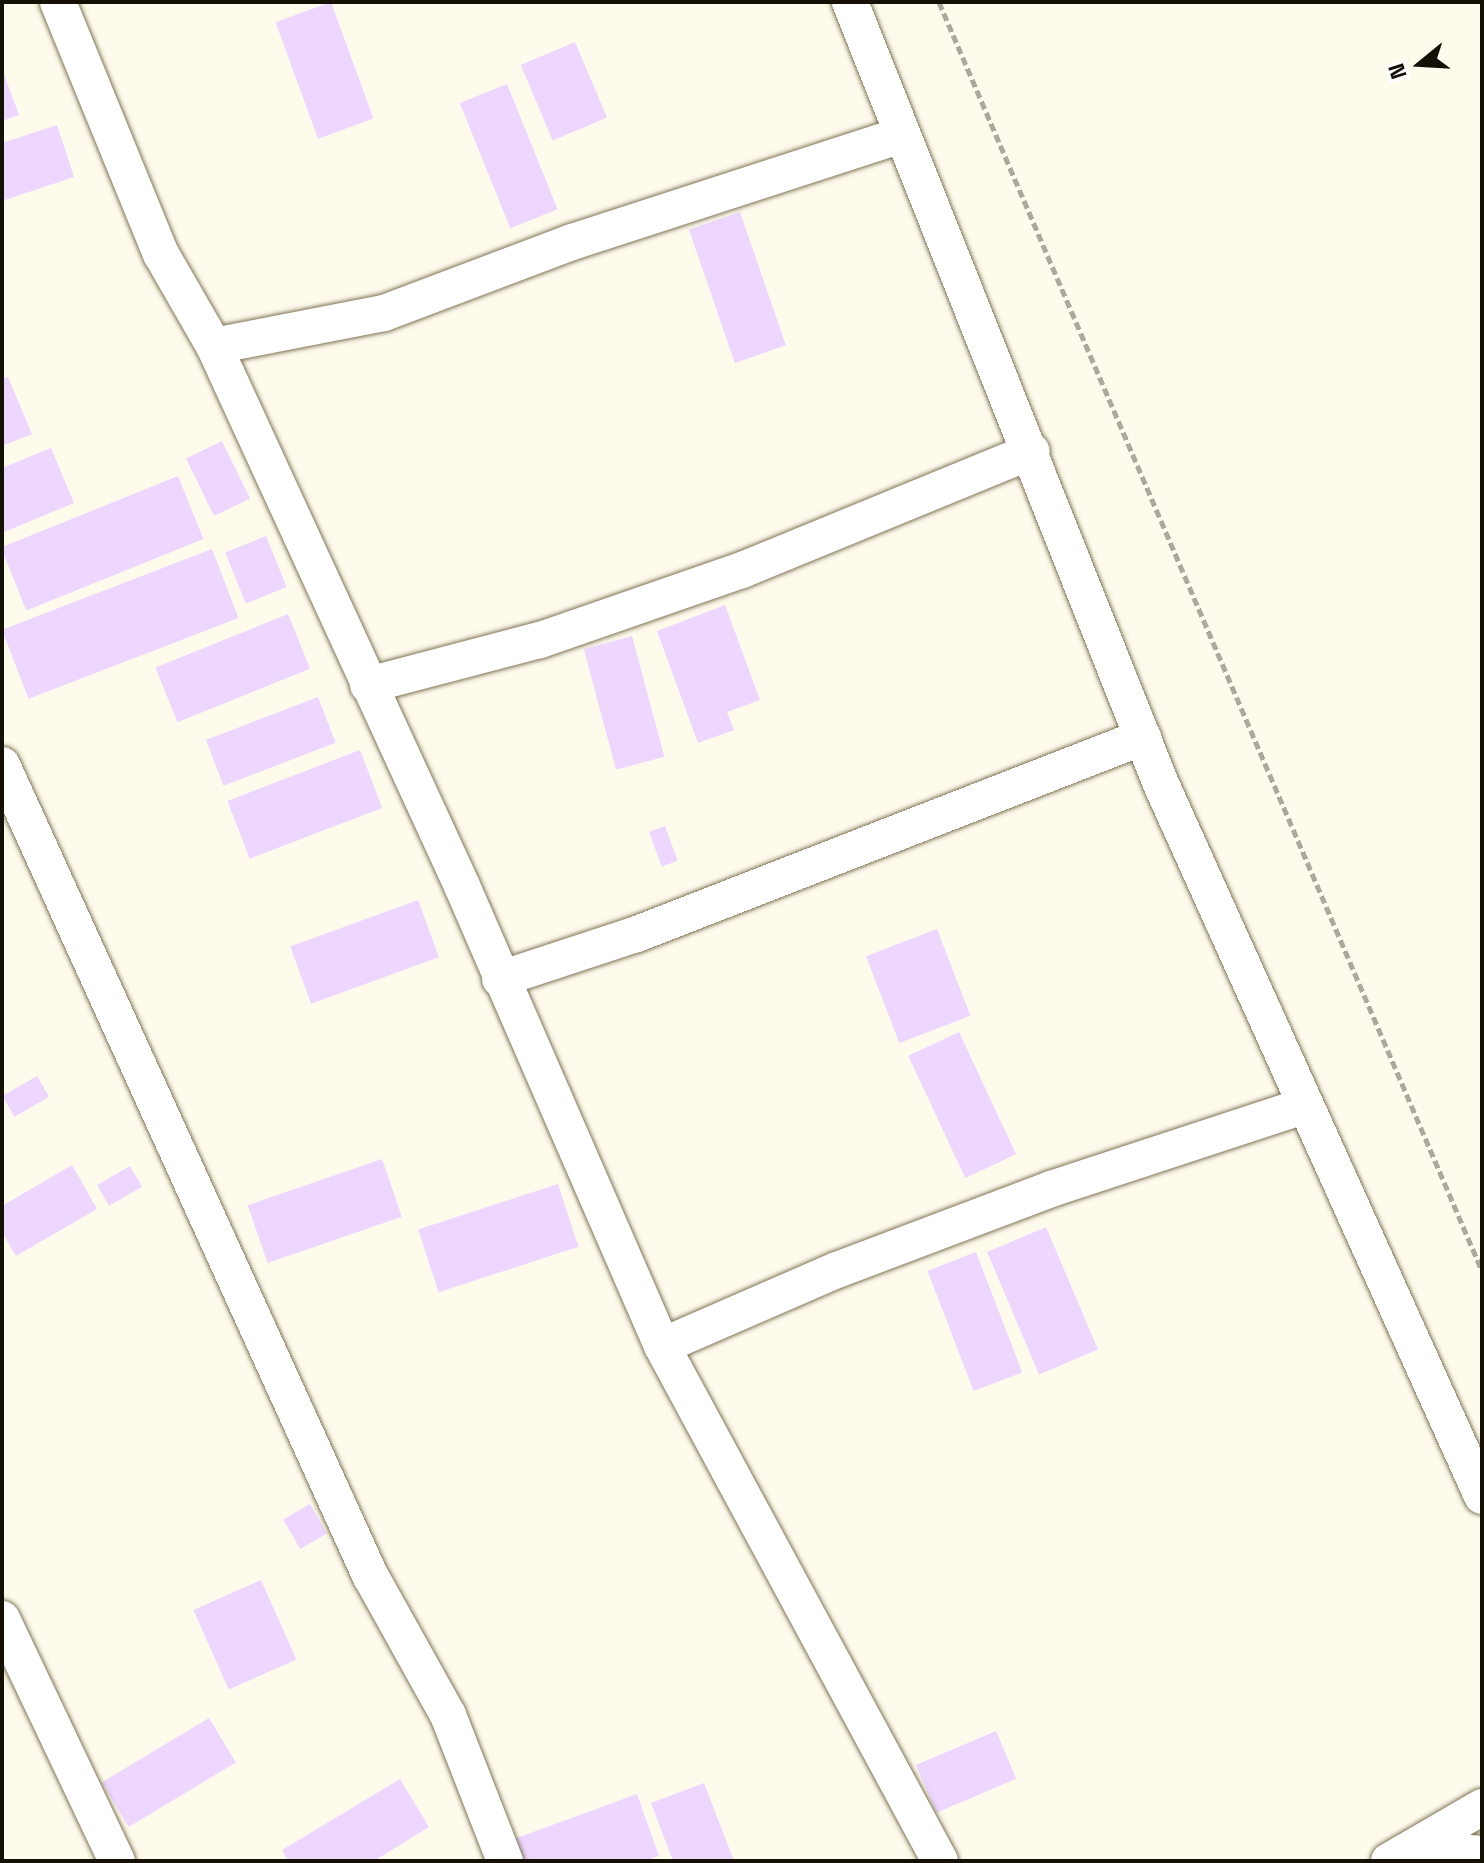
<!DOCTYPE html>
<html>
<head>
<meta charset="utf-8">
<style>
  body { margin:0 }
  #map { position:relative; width:1484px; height:1863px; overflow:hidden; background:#fefaec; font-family:"Space Grotesk",sans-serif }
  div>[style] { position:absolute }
  .building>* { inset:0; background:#edd7fe; transform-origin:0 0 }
  .path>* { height:5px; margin-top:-2.5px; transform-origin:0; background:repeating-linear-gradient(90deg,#aca89b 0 8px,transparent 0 12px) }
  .roads { filter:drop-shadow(0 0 2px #7f7557) drop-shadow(0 0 2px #7f7557) }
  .minor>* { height:36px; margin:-18px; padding:0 18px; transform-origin:18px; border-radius:18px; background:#fff }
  span { translate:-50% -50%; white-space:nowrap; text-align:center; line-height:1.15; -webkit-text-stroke:8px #fff; paint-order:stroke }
  .frame { position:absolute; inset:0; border:4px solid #141005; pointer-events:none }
  .north { position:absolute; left:1380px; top:24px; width:80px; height:80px; -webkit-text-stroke:6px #fff; paint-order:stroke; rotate:252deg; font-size:22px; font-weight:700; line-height:32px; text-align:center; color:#141005 }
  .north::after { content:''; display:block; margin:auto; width:28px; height:36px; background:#141005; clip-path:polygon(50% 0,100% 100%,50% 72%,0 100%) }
</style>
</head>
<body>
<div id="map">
  <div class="building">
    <div style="left:331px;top:2px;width:124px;height:59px;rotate:70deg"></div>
    <div style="left:575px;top:42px;width:82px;height:59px;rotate:67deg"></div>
    <div style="clip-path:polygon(2px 69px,19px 115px,2px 121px)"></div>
    <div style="left:507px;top:84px;width:135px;height:51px;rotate:68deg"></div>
    <div style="clip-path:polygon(57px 125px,74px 177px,2px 201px,2px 143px)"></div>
    <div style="left:740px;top:212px;width:141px;height:54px;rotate:71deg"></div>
    <div style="clip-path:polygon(8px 377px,32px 434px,2px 446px,2px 379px)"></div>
    <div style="left:222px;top:441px;width:64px;height:40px;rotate:64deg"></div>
    <div style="clip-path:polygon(51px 448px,74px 503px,2px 533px,2px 468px)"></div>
    <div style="left:178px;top:476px;width:68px;height:191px;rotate:68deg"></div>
    <div style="left:266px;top:536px;width:55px;height:44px;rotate:68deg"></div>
    <div style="left:212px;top:549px;width:74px;height:225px;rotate:69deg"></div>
    <div style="clip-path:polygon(725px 605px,760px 700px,727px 712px,734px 730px,698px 743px,657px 631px)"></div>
    <div style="left:288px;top:614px;width:59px;height:143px;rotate:68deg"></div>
    <div style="left:632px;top:636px;width:125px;height:50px;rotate:75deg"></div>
    <div style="left:318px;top:697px;width:49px;height:120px;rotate:69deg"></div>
    <div style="left:360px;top:750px;width:62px;height:142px;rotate:69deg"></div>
    <div style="left:665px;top:826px;width:37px;height:17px;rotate:70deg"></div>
    <div style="left:418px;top:900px;width:61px;height:136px;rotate:70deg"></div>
    <div style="left:937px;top:929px;width:93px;height:76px;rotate:69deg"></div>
    <div style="left:959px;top:1032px;width:135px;height:56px;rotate:65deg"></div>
    <div style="left:37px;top:1076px;width:24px;height:40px;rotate:60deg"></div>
    <div style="left:382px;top:1159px;width:61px;height:142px;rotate:71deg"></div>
    <div style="clip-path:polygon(72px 1165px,97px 1209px,16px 1256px,2px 1232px,2px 1206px)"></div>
    <div style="left:130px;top:1166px;width:24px;height:38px;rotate:60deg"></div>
    <div style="left:558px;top:1184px;width:66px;height:147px;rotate:72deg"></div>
    <div style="left:1046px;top:1227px;width:133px;height:64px;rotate:67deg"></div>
    <div style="left:976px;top:1252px;width:129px;height:52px;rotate:69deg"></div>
    <div style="left:310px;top:1504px;width:34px;height:31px;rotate:60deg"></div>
    <div style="left:261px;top:1580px;width:87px;height:74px;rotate:66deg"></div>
    <div style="left:209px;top:1718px;width:52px;height:125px;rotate:59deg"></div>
    <div style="left:996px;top:1731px;width:52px;height:87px;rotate:67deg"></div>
    <div style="clip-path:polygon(400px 1779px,429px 1827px,374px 1861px,288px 1861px,282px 1850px)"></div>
    <div style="clip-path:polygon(704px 1783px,734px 1861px,673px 1861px,651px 1803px)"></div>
    <div style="clip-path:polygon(637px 1794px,659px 1856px,645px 1861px,522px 1861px,514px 1839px)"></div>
  </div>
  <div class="path">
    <div style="left:939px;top:2px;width:1380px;rotate:66.83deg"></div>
  </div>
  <div class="roads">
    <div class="minor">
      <div style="left:58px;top:2px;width:272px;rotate:67.8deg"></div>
      <div style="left:161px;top:254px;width:106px;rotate:60.1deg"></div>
      <div style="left:214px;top:346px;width:594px;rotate:65.33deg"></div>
      <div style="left:462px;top:886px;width:502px;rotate:66.5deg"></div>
      <div style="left:662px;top:1346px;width:585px;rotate:61.64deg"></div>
      <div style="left:850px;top:2px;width:842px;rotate:68.31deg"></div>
      <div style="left:1161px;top:784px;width:781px;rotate:65.73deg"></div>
      <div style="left:214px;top:346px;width:173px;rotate:-11deg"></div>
      <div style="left:384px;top:313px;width:201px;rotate:-20.7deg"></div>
      <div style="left:572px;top:242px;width:346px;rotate:-18deg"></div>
      <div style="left:368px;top:685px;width:178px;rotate:-14.7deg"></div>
      <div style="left:540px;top:640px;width:214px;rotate:-19.1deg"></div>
      <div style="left:742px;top:570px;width:313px;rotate:-22.3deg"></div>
      <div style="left:2px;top:765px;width:890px;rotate:65.57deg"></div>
      <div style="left:370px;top:1575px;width:160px;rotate:60.9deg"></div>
      <div style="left:448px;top:1715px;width:157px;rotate:68.7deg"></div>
      <div style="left:500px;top:979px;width:144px;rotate:-18.2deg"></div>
      <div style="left:637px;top:934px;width:543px;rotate:-21.27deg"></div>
      <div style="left:662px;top:1346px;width:191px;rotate:-23.5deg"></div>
      <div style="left:837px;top:1270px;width:229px;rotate:-20.7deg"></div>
      <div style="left:1051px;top:1189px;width:265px;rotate:-18.2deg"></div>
      <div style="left:2px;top:1619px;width:268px;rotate:64.6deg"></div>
      <div style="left:1416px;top:1848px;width:66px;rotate:5.2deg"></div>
      <div style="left:1389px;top:1861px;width:108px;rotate:-30.1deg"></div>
    </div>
  </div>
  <div class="frame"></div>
  <div class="north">N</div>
</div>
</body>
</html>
